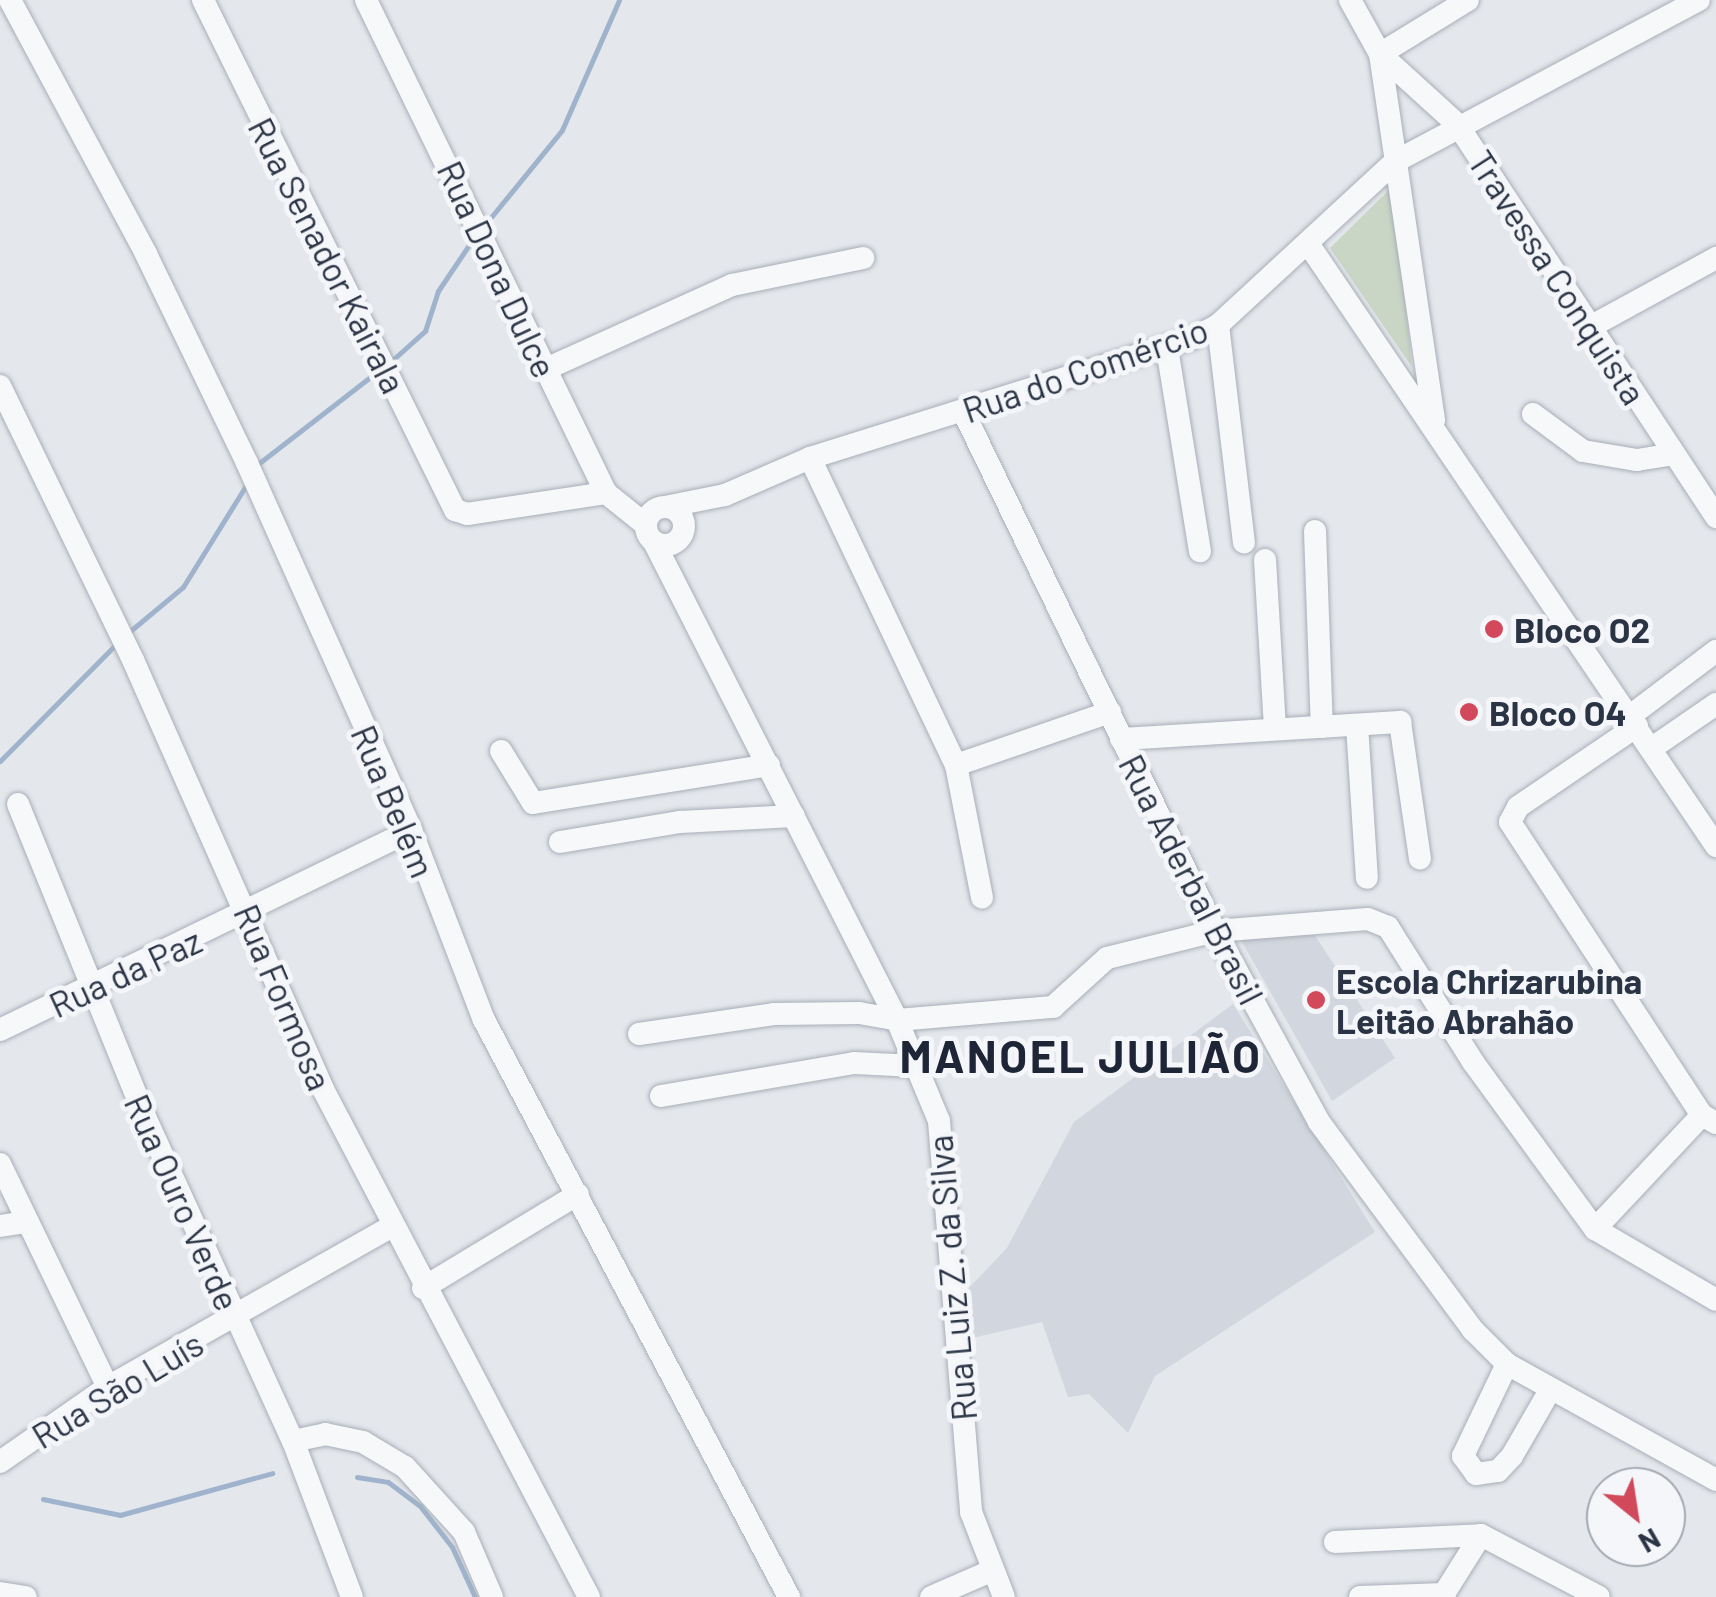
<!DOCTYPE html>
<html>
<head>
<meta charset="utf-8">
<style>
  body { margin:0 }
  #map { position:relative; width:1716px; height:1597px; overflow:hidden; background:#e4e7ec; font-family:Barlow,sans-serif }
  div>[style] { position:absolute }
  .built>* { inset:0; background:#d2d6de }
  .green>* { inset:0; background:#c9d6c5 }
  .stream>* { height:5px; margin:-2.5px; padding:0 2.5px; transform-origin:2.5px; border-radius:2.5px; background:#9fb4cc }
  .roads { filter:drop-shadow(0 0 2px #a9aeb7) drop-shadow(0 0 2px #a9aeb7) }
  .minor>* { height:22px; margin:-11px; padding:0 11px; transform-origin:11px; border-radius:11px; background:#f7f8fa }
  .minor>.ring { margin:-11px; padding:0; box-sizing:content-box; background:none; border:22px solid #f7f8fa; border-radius:50% }
  .dots>* { width:28px; height:28px; translate:-50% -50%; box-sizing:border-box; border:5px solid #f4f6f9; border-radius:50% }
  span { translate:-50% -50%; white-space:nowrap; text-align:center; line-height:1.15; -webkit-text-stroke:10px #f4f6f9; paint-order:stroke }
  .street-label { font-size:35px; color:#2b3445 }
  .poi-label { font-size:35px; color:#2b3445; font-weight:700 }
  .left { translate:0 -50%; text-align:left }
  .district-label { font-size:45px; color:#1d2536; font-weight:700; letter-spacing:2.5px }
  .north { position:absolute; left:1586px; top:1467px; width:100px; height:100px; box-sizing:border-box; background:#f4f6f9; border:2px solid #a4a8b1; border-radius:50%; rotate:150deg; font-size:28px; font-weight:700; line-height:40px; text-align:center; color:#2b3445 }
  .north::after { content:''; display:block; margin:auto; width:35px; height:45px; background:#d1495b; clip-path:polygon(50% 0,100% 100%,50% 72%,0 100%) }
</style>
</head>
<body>
<div id="map">
  <div class="built">
    <div style="clip-path:polygon(1310px 928px,1395px 1058px,1332px 1101px,1242px 942px,1245px 932px)"></div>
    <div style="clip-path:polygon(1233px 1004px,1375px 1232px,1155px 1376px,1128px 1433px,1089px 1394px,1068px 1397px,1042px 1322px,972px 1338px,964px 1293px,1007px 1248px,1074px 1122px)"></div>
  </div>
  <div class="green">
    <div style="clip-path:polygon(1393px 186px,1412px 367px,1330px 248px)"></div>
  </div>
  <div class="stream">
    <div style="left:483px;top:227px;width:125px;rotate:-50.8deg"></div>
    <div style="left:562px;top:130px;width:142px;rotate:-66.3deg"></div>
    <div style="left:388px;top:364px;width:50px;rotate:-41.7deg"></div>
    <div style="left:425px;top:331px;width:42px;rotate:-72deg"></div>
    <div style="left:438px;top:291px;width:63px;rotate:-56.1deg"></div>
    <div style="left:258px;top:464px;width:153px;rotate:-37.8deg"></div>
    <div style="left:129px;top:632px;width:70px;rotate:-39.8deg"></div>
    <div style="left:183px;top:587px;width:123px;rotate:-58.2deg"></div>
    <div style="left:0;top:761px;width:166px;rotate:-45.2deg"></div>
    <div style="left:357px;top:1477px;width:31px;rotate:9deg"></div>
    <div style="left:388px;top:1482px;width:40px;rotate:37deg"></div>
    <div style="left:420px;top:1506px;width:52px;rotate:52deg"></div>
    <div style="left:452px;top:1547px;width:55px;rotate:65.3deg"></div>
    <div style="left:43px;top:1499px;width:79px;rotate:11.7deg"></div>
    <div style="left:120px;top:1515px;width:158px;rotate:-15.4deg"></div>
  </div>
  <div class="roads">
    <div class="minor">
      <div style="left:10px;top:0;width:288px;rotate:61.8deg"></div>
      <div style="left:146px;top:254px;width:232px;rotate:64.2deg"></div>
      <div style="left:247px;top:463px;width:402px;rotate:65.9deg"></div>
      <div style="left:411px;top:830px;width:204px;rotate:69deg"></div>
      <div style="left:484px;top:1020px;width:653px;rotate:62.14deg"></div>
      <div style="left:203px;top:0;width:569px;rotate:63.71deg"></div>
      <div style="left:455px;top:510px;width:13px;rotate:18deg"></div>
      <div style="left:467px;top:514px;width:141px;rotate:-8.6deg"></div>
      <div style="left:366px;top:0;width:548px;rotate:64.04deg"></div>
      <div style="left:606px;top:493px;width:51px;rotate:38.7deg"></div>
      <div style="left:1350px;top:0;width:62px;rotate:60.9deg"></div>
      <div style="left:1380px;top:54px;width:370px;rotate:81.6deg"></div>
      <div style="left:1380px;top:54px;width:104px;rotate:42.3deg"></div>
      <div style="left:1457px;top:124px;width:471px;rotate:56.6deg"></div>
      <div style="left:1380px;top:54px;width:103px;rotate:-31.5deg"></div>
      <div style="left:1309px;top:245px;width:726px;rotate:55.89deg"></div>
      <div style="left:1218px;top:325px;width:219px;rotate:83.2deg"></div>
      <div style="left:1590px;top:327px;width:144px;rotate:-28.7deg"></div>
      <div style="left:1167px;top:348px;width:206px;rotate:80.8deg"></div>
      <div style="left:546px;top:369px;width:204px;rotate:-24.3deg"></div>
      <div style="left:732px;top:285px;width:134px;rotate:-11.6deg"></div>
      <div style="left:0;top:386px;width:305px;rotate:64.1deg"></div>
      <div style="left:133px;top:660px;width:471px;rotate:66.1deg"></div>
      <div style="left:324px;top:1091px;width:571px;rotate:62.36deg"></div>
      <div style="left:963px;top:411px;width:578px;rotate:64.14deg"></div>
      <div style="left:1215px;top:931px;width:217px;rotate:61.4deg"></div>
      <div style="left:1319px;top:1122px;width:259px;rotate:53.5deg"></div>
      <div style="left:1473px;top:1330px;width:48px;rotate:45deg"></div>
      <div style="left:1507px;top:1364px;width:239px;rotate:29deg"></div>
      <div style="left:1533px;top:414px;width:62px;rotate:36.5deg"></div>
      <div style="left:1583px;top:451px;width:55px;rotate:9.5deg"></div>
      <div style="left:1637px;top:460px;width:37px;rotate:-9deg"></div>
      <div style="left:810px;top:458px;width:340px;rotate:64.6deg"></div>
      <div style="left:956px;top:765px;width:135px;rotate:78.9deg"></div>
      <div style="left:665px;top:507px;width:61px;rotate:-11.3deg"></div>
      <div style="left:725px;top:495px;width:93px;rotate:-23.5deg"></div>
      <div style="left:810px;top:458px;width:401px;rotate:-17.4deg"></div>
      <div style="left:1193px;top:338px;width:28px;rotate:-27deg"></div>
      <div style="left:1218px;top:325px;width:242px;rotate:-42.7deg"></div>
      <div style="left:1396px;top:161px;width:343px;rotate:-28deg"></div>
      <div class="ring" style="left:646px;top:507px;width:16px;height:16px"></div>
      <div style="left:1315px;top:531px;width:196px;rotate:88deg"></div>
      <div style="left:654px;top:542px;width:536px;rotate:63.05deg"></div>
      <div style="left:897px;top:1020px;width:109px;rotate:67.4deg"></div>
      <div style="left:939px;top:1121px;width:392px;rotate:85.3deg"></div>
      <div style="left:971px;top:1512px;width:91px;rotate:68.8deg"></div>
      <div style="left:1265px;top:560px;width:167px;rotate:86.6deg"></div>
      <div style="left:1630px;top:716px;width:108px;rotate:-37.1deg"></div>
      <div style="left:1357px;top:725px;width:153px;rotate:86.3deg"></div>
      <div style="left:1637px;top:726px;width:144px;rotate:145.8deg"></div>
      <div style="left:1518px;top:807px;width:17px;rotate:118deg"></div>
      <div style="left:1510px;top:822px;width:350px;rotate:56.8deg"></div>
      <div style="left:1702px;top:1115px;width:16px;rotate:30deg"></div>
      <div style="left:1121px;top:739px;width:280px;rotate:-3.5deg"></div>
      <div style="left:1400px;top:722px;width:138px;rotate:81.7deg"></div>
      <div style="left:1652px;top:748px;width:78px;rotate:-34.5deg"></div>
      <div style="left:501px;top:751px;width:61px;rotate:58.4deg"></div>
      <div style="left:533px;top:803px;width:239px;rotate:-9.1deg"></div>
      <div style="left:956px;top:765px;width:163px;rotate:-19deg"></div>
      <div style="left:18px;top:804px;width:340px;rotate:67.9deg"></div>
      <div style="left:146px;top:1119px;width:354px;rotate:65.5deg"></div>
      <div style="left:293px;top:1441px;width:167px;rotate:69.3deg"></div>
      <div style="left:560px;top:842px;width:122px;rotate:-9.5deg"></div>
      <div style="left:680px;top:822px;width:114px;rotate:-3deg"></div>
      <div style="left:0;top:1030px;width:457px;rotate:-25.9deg"></div>
      <div style="left:639px;top:1034px;width:136px;rotate:-8.4deg"></div>
      <div style="left:774px;top:1014px;width:85px;rotate:-0.7deg"></div>
      <div style="left:859px;top:1013px;width:39px;rotate:10deg"></div>
      <div style="left:897px;top:1020px;width:157px;rotate:-4.8deg"></div>
      <div style="left:1053px;top:1007px;width:73px;rotate:-42.2deg"></div>
      <div style="left:1107px;top:958px;width:111px;rotate:-14deg"></div>
      <div style="left:1215px;top:931px;width:153px;rotate:-4.5deg"></div>
      <div style="left:1368px;top:919px;width:22px;rotate:22deg"></div>
      <div style="left:1388px;top:927px;width:160px;rotate:57.8deg"></div>
      <div style="left:1473px;top:1062px;width:207px;rotate:53.9deg"></div>
      <div style="left:1595px;top:1229px;width:140px;rotate:30.4deg"></div>
      <div style="left:661px;top:1096px;width:196px;rotate:-9.7deg"></div>
      <div style="left:854px;top:1063px;width:62px;rotate:2.8deg"></div>
      <div style="left:0;top:1164px;width:248px;rotate:64.2deg"></div>
      <div style="left:0;top:1226px;width:25px;rotate:-9deg"></div>
      <div style="left:1595px;top:1229px;width:156px;rotate:-46.8deg"></div>
      <div style="left:423px;top:1288px;width:181px;rotate:-31.2deg"></div>
      <div style="left:1507px;top:1364px;width:102px;rotate:115.6deg"></div>
      <div style="left:1463px;top:1456px;width:22px;rotate:54deg"></div>
      <div style="left:1476px;top:1474px;width:22px;rotate:-8deg"></div>
      <div style="left:1498px;top:1471px;width:21px;rotate:-47deg"></div>
      <div style="left:1512px;top:1456px;width:74px;rotate:-60deg"></div>
      <div style="left:293px;top:1441px;width:33px;rotate:-12deg"></div>
      <div style="left:325px;top:1434px;width:39px;rotate:12deg"></div>
      <div style="left:363px;top:1442px;width:49px;rotate:30.8deg"></div>
      <div style="left:405px;top:1467px;width:88px;rotate:47.8deg"></div>
      <div style="left:464px;top:1532px;width:71px;rotate:66.7deg"></div>
      <div style="left:0;top:1462px;width:131px;rotate:-34.8deg"></div>
      <div style="left:108px;top:1387px;width:325px;rotate:-29.5deg"></div>
      <div style="left:1335px;top:1542px;width:146px;rotate:-2.7deg"></div>
      <div style="left:1481px;top:1535px;width:133px;rotate:27.7deg"></div>
      <div style="left:0;top:1593px;width:26px;rotate:9deg"></div>
      <div style="left:931px;top:1597px;width:65px;rotate:-23.4deg"></div>
      <div style="left:1360px;top:1597px;width:85px;rotate:-2deg"></div>
      <div style="left:1442px;top:1597px;width:73px;rotate:-57.8deg"></div>
    </div>
  </div>
  <div class="dots">
    <div style="left:1494px;top:629px;background:#d1495b"></div>
    <div style="left:1469px;top:712px;background:#d1495b"></div>
    <div style="left:1316px;top:1000px;background:#d1495b"></div>
  </div>
  <div class="street-label">
    <span style="left:328px;top:255px;rotate:63deg">Rua Senador Kairala</span>
    <span style="left:498px;top:269px;rotate:65deg">Rua Dona Dulce</span>
    <span style="left:1558px;top:277px;rotate:57deg">Travessa Conquista</span>
    <span style="left:1085px;top:369px;rotate:-19deg">Rua do Comércio</span>
    <span style="left:394px;top:801px;rotate:67deg">Rua Belém</span>
    <span style="left:1192px;top:879px;rotate:63deg">Rua Aderbal Brasil</span>
    <span style="left:125px;top:972px;rotate:-25deg">Rua da Paz</span>
    <span style="left:284px;top:997px;rotate:67deg">Rua Formosa</span>
    <span style="left:183px;top:1202px;rotate:66deg">Rua Ouro Verde</span>
    <span style="left:951px;top:1278px;rotate:-95deg">Rua Luiz Z. da Silva</span>
    <span style="left:117px;top:1389px;rotate:-31deg">Rua São Luís</span>
  </div>
  <div class="poi-label">
    <span class="left" style="left:1514px;top:629px">Bloco O2</span>
    <span class="left" style="left:1489px;top:712px">Bloco O4</span>
    <span class="left" style="left:1336px;top:1000px">Escola Chrizarubina<br>Leitão Abrahão</span>
  </div>
  <div class="district-label">
    <span style="left:1081px;top:1056px">MANOEL JULIÃO</span>
  </div>
  <div class="north">N</div>
</div>
</body>
</html>
